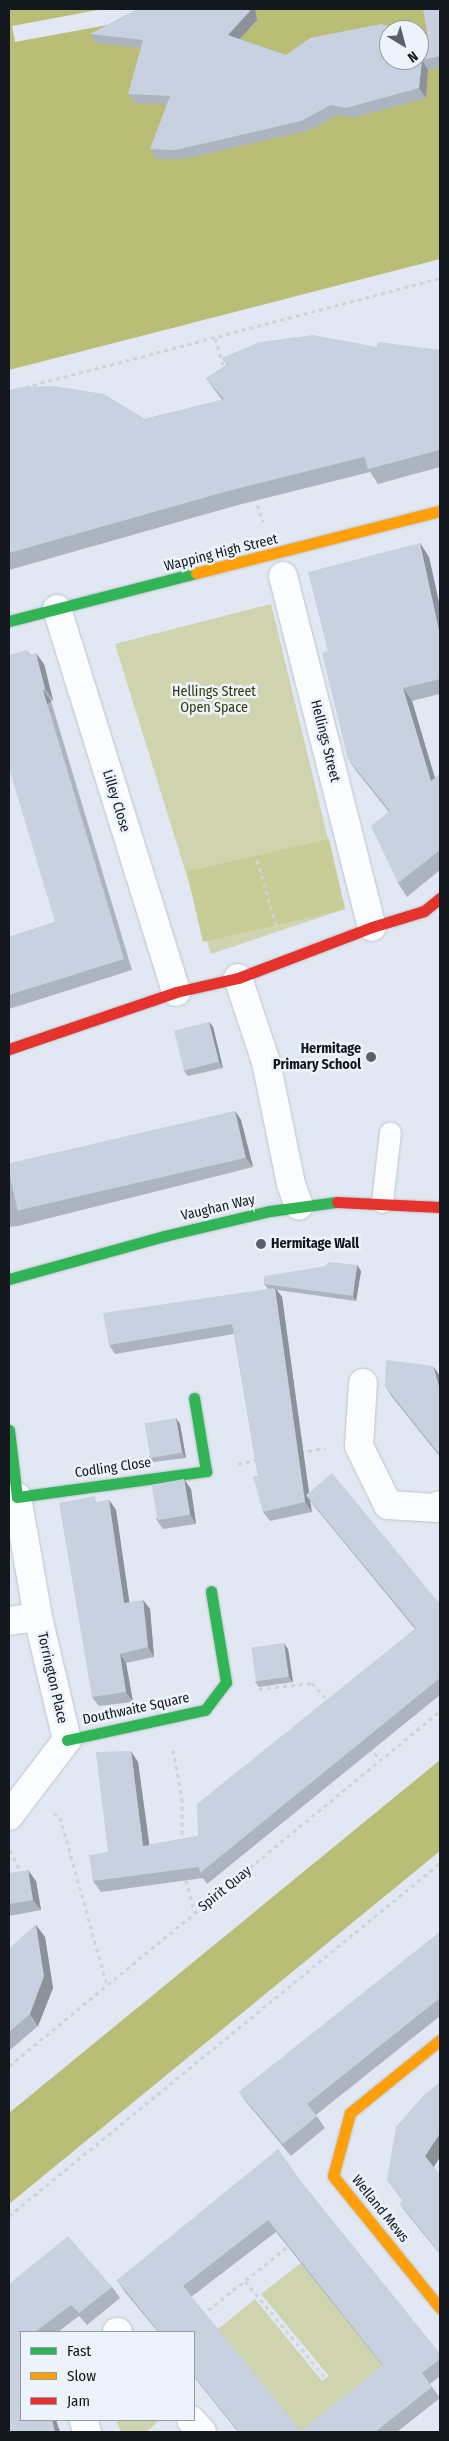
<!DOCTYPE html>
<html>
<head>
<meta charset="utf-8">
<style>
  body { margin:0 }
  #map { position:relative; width:449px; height:2441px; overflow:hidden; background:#e1e8f3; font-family:"Fira Sans Condensed",sans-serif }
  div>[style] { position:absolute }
  .green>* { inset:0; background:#cfd3ae }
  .forest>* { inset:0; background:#c8cc97; transform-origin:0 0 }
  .water>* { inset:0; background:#babd76 }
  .pier>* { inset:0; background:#e1e8f3 }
  .path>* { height:3px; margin-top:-1.5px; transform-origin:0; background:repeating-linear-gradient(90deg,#d1d3d6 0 4px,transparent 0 8px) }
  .roads { filter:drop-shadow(0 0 1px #bec4cc) drop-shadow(0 0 1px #bec4cc) }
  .lane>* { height:21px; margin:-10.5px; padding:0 10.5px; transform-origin:10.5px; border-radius:10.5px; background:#fafcfd }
  .street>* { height:28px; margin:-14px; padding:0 14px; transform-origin:14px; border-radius:14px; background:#fafcfd }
  .fast>* { height:11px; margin:-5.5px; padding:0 5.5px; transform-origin:5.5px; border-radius:5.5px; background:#30b455 }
  .slow>* { height:11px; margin:-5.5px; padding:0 5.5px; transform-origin:5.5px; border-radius:5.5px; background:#ff9f0a }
  .jam>* { height:11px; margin:-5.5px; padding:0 5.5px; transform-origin:5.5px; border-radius:5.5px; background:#e5322d }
  .wall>* { inset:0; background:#acb4c0 }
  .shaded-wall>* { inset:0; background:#8c929c; transform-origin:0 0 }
  .building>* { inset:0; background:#c8d1df; transform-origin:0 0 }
  .dots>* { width:14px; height:14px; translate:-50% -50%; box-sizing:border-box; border:2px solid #edf3fb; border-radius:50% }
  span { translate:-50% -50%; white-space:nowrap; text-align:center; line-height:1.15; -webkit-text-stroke:5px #edf3fb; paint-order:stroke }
  .street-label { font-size:14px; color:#13181f }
  .park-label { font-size:14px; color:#363709 }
  .poi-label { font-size:14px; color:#13181f; font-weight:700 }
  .right { translate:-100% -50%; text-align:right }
  .left { translate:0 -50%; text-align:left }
  .frame { position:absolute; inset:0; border:10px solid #13181f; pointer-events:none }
  .legend { position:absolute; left:20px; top:2331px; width:175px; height:90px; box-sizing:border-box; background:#edf3fb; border:1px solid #969ba3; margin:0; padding:6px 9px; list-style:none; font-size:15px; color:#13181f }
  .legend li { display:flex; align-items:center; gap:10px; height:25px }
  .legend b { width:25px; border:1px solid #969ba3 }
  .north { position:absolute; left:379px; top:20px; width:50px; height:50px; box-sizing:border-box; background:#edf3fb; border:1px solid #969ba3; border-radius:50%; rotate:143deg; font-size:14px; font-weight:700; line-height:20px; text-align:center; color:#13181f }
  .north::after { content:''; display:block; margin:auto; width:18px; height:22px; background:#5b6169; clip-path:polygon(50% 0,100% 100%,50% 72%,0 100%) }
</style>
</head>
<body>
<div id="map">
  <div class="green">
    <div style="clip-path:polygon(271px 604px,345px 909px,211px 954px,115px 644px)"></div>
    <div style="clip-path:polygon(301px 2263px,392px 2376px,301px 2432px,217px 2330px,255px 2299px,322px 2381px,329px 2376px,261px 2294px)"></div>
    <div style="clip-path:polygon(116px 2420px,157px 2420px,158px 2421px,147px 2432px,121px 2432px)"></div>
  </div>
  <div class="forest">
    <div style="left:329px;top:839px;width:72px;height:146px;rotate:77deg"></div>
  </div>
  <div class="water">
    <div style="clip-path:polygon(evenodd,9px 9px,440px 9px,440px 259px,9px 370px,9px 9px,389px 30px,419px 30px,419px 60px,389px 60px,389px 30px)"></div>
    <div style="clip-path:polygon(440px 1760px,440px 1851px,9px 2204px,9px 2113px)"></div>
  </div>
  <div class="pier">
    <div style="clip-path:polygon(103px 9px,194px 9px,15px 42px,12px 26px)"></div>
  </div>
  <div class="path">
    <div style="left:215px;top:338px;width:34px;rotate:73deg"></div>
    <div style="left:25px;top:387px;width:429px;rotate:-14.7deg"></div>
    <div style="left:255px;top:497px;width:26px;rotate:72deg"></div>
    <div style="left:257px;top:860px;width:71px;rotate:73.6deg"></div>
    <div style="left:300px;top:1452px;width:26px;rotate:-9deg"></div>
    <div style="left:238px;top:1464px;width:22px;rotate:-13deg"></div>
    <div style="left:259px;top:1689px;width:53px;rotate:-6.5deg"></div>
    <div style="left:312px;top:1683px;width:25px;rotate:48deg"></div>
    <div style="left:369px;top:1748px;width:17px;rotate:45deg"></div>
    <div style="left:173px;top:1750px;width:50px;rotate:79.6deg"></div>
    <div style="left:182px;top:1799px;width:44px;rotate:90deg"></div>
    <div style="left:54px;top:1813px;width:7px;rotate:34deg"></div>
    <div style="left:60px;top:1817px;width:174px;rotate:74.4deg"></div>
    <div style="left:10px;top:1850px;width:25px;rotate:64deg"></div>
    <div style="left:186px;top:1880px;width:34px;rotate:75deg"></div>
    <div style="left:9px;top:2066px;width:558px;rotate:-39.48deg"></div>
    <div style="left:9px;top:2216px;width:557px;rotate:-39.32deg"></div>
    <div style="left:245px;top:2281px;width:124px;rotate:50.3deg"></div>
    <div style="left:202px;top:2315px;width:114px;rotate:-38.6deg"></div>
  </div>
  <div class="roads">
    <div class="lane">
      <div style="left:382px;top:1202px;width:70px;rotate:-83.5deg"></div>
    </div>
    <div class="street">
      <div style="left:283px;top:576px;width:362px;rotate:75.8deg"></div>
      <div style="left:57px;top:609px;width:401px;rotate:72.7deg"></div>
      <div style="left:238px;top:978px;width:89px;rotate:71.6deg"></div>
      <div style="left:266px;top:1062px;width:125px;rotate:78.4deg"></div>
      <div style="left:291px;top:1184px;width:23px;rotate:70deg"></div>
      <div style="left:363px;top:1383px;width:63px;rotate:93.6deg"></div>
      <div style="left:359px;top:1446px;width:66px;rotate:63.8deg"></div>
      <div style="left:388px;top:1505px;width:49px;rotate:3.5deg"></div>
      <div style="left:437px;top:1508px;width:4px;rotate:-45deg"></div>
      <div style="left:9px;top:1621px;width:29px;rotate:-8deg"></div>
      <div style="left:9px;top:1816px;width:96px;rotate:-52.7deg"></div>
      <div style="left:67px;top:1740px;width:126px;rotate:-103.3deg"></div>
      <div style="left:38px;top:1617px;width:122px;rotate:-99.9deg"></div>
      <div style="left:117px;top:2332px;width:1px"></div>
      <div style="left:84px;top:2420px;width:12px;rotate:76deg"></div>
      <div style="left:191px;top:2420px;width:16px;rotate:47deg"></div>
    </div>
    <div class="fast">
      <div style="left:9px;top:621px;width:193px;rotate:-14.4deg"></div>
      <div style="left:9px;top:1279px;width:161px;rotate:-15.5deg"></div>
      <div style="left:164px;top:1236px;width:109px;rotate:-13.3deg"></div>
      <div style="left:270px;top:1211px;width:68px;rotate:-7.7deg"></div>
      <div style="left:9px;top:1430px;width:67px;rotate:83.2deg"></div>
      <div style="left:17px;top:1497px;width:191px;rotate:-7.8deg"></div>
      <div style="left:206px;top:1471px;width:74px;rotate:-99.3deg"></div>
      <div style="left:67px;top:1740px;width:141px;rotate:-12.3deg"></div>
      <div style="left:205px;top:1710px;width:35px;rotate:-53deg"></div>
      <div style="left:226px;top:1682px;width:92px;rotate:-99.4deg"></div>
    </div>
    <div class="slow">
      <div style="left:196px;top:573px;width:252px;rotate:-14.3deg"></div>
      <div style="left:440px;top:2040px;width:116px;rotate:141deg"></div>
      <div style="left:350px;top:2113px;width:65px;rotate:105.1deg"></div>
      <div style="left:333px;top:2176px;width:170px;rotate:51deg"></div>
    </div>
    <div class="jam">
      <div style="left:9px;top:1049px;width:176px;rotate:-18.8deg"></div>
      <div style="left:176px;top:992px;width:64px;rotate:-12.7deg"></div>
      <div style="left:238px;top:978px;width:143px;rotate:-20.8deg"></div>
      <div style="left:372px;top:927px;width:54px;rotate:-17.1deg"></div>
      <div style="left:424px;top:911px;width:21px;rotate:-39deg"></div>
      <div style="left:337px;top:1202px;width:103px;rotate:2.8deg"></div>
    </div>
  </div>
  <div class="wall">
    <div style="clip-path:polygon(138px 9px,255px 9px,257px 20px,240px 39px,286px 55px,428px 37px,440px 9px,440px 67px,428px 70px,426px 98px,353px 118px,338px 115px,308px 131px,183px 159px,157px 159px,150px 149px,167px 105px,135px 103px,128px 94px,141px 48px,96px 43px,90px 34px)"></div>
    <div style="clip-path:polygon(377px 347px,440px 350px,440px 467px,378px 484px,370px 472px,238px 505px,9px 570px,9px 390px,145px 419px,222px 400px,206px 378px,227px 365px,222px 358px)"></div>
    <div style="clip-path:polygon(420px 543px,429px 557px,440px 607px,440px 694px,412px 701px,435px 778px,440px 774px,440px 870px,407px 897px,398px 883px,389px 812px,357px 772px,348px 759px,328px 651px)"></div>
    <div style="clip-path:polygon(27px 650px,30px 655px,44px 664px,53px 700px,51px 701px,132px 970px,9px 1009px,9px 937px,55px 922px)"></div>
    <div style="clip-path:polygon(209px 1022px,213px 1027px,223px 1068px,188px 1076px,184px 1071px)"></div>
    <div style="clip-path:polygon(235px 1111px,241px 1120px,253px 1167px,18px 1226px,9px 1227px,9px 1171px)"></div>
    <div style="clip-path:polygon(361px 1271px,356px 1301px,277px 1290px,282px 1297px,309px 1493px,440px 1604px,440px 1695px,207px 1884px,203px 1878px,101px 1892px,93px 1881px,108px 1852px,138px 1762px,149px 1845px,198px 1836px,415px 1629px,310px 1501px,312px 1512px,270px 1521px,263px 1512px,258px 1476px,234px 1334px,115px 1354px,109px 1345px,268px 1289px,264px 1284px)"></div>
    <div style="clip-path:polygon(440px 1376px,440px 1457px,392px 1397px,385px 1386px)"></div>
    <div style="clip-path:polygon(176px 1418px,180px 1424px,186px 1458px,153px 1462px,149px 1457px)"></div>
    <div style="clip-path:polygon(191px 1489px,196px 1524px,163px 1529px,156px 1519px)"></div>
    <div style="clip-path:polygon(109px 1500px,116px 1510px,129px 1602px,150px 1609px,154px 1657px,126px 1663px,133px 1702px,99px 1706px,92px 1697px,99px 1502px)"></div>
    <div style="clip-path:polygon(288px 1649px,293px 1682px,259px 1687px,255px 1682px)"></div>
    <div style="clip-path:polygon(9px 1873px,36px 1881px,41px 1910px,9px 1916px)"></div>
    <div style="clip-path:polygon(36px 1925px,45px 1937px,53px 1988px,38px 2026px,9px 2051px,9px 1949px)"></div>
    <div style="clip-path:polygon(440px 1932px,440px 2016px,316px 2115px,325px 2128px,291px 2156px,247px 2103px,239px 2092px)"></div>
    <div style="clip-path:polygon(440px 2157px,434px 2167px,440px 2175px,440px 2254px,408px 2215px,400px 2204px,403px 2201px,387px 2180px)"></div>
    <div style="clip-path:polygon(evenodd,306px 2188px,440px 2354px,440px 2376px,430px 2384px,440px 2398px,397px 2432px,238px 2432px,194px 2377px,194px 2332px,158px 2332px,125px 2292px,117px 2280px,306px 2188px,276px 2232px,383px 2366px,301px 2431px,191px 2297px,276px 2232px)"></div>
    <div style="clip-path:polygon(9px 2284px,112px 2287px,120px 2298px,87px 2325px,79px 2316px,58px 2332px,21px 2332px,56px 2420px,60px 2432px,10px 2432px)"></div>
  </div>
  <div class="shaded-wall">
    <div style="clip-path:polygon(250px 9px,255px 9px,257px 20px,235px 44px,228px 35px)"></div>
    <div style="clip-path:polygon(422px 60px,428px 70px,426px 98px,419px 88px)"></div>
    <div style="clip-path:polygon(420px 543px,429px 557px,440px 607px,440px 635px)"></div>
    <div style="clip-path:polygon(36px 653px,44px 664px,53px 700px,45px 689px)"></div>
    <div style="clip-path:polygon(403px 688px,412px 701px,440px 795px,431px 781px)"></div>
    <div style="left:43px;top:690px;width:14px;height:281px;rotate:54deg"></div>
    <div style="clip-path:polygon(209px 1022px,213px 1027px,223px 1068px,219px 1062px)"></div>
    <div style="clip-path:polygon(235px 1111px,241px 1120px,253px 1167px,246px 1158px)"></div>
    <div style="clip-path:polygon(357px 1265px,361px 1271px,356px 1301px,353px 1296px)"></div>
    <div style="clip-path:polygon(275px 1288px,282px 1297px,310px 1500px,306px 1495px,310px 1501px,312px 1512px,305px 1502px)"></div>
    <div style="clip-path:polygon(433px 1366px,440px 1376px,440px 1390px)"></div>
    <div style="clip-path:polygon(176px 1418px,180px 1424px,186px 1458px,182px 1452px)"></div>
    <div style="clip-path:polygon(184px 1479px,191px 1489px,196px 1524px,190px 1514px)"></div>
    <div style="clip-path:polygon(109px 1500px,116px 1510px,131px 1613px,124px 1603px)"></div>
    <div style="clip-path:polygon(143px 1600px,150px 1609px,154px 1657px,148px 1647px)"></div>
    <div style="clip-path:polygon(284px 1643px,288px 1649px,293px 1682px,289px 1677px)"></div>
    <div style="clip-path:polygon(120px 1654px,126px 1663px,133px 1702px,126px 1692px)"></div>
    <div style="clip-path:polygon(131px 1751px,138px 1762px,151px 1857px,143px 1846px)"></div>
    <div style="clip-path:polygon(28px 1870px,36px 1881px,41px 1910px,33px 1900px)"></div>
    <div style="clip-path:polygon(36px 1925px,45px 1937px,53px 1988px,38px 2026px,30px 2014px)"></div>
    <div style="clip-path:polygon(440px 2133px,440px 2157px,433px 2168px,425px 2156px)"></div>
    <div style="clip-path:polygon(52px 2420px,56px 2420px,60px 2432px,55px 2432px)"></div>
  </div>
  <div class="building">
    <div style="clip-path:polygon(138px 9px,250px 9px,250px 11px,228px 35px,286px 55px,310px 38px,381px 24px,402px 30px,389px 30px,389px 60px,419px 60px,419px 35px,428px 37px,423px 9px,440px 9px,440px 56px,422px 60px,419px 88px,346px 108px,331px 105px,301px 121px,176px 150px,150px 149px,170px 96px,128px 94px,143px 40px,90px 34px)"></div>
    <div style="clip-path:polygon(313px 335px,377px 347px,378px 342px,440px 350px,440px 450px,368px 469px,364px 457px,228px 491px,9px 553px,9px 390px,21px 387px,54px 386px,104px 394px,145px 419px,224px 399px,206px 378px,228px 365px,222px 358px,260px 342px)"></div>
    <div style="clip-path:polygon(420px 543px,440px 635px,440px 679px,403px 688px,431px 781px,440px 774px,440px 850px,398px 883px,371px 826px,390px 811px,348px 759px,322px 653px,328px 651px,308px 572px)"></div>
    <div style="clip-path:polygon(27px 650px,29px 655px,36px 653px,45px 689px,43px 690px,124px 959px,9px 995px,9px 937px,55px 922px,9px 768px,9px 655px)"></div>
    <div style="left:209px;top:1022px;width:41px;height:36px;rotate:76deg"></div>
    <div style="left:235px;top:1111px;width:48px;height:234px;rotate:77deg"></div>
    <div style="clip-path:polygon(328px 1262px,357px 1265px,353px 1296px,264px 1284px,264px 1276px,326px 1266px)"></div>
    <div style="clip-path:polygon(275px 1288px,305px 1502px,263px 1512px,253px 1476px,258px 1476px,232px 1324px,109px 1345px,103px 1313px)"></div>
    <div style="clip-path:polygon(386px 1360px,433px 1366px,440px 1390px,440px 1455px,385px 1386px)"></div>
    <div style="left:176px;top:1418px;width:35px;height:32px;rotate:80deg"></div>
    <div style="clip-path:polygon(332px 1473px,440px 1604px,440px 1678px,200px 1873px,199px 1867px,93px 1881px,89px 1855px,108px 1852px,96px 1752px,131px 1751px,143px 1846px,198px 1836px,197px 1804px,416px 1628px,306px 1495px)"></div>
    <div style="left:184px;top:1479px;width:36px;height:33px;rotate:80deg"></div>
    <div style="clip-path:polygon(95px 1496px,96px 1502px,109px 1500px,124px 1603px,143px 1600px,148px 1647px,120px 1654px,126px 1692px,92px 1697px,59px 1503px)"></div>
    <div style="left:284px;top:1643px;width:34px;height:33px;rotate:82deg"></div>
    <div style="clip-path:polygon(28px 1870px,33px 1900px,9px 1904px,9px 1873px)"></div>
    <div style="clip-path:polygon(36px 1925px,44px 1976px,30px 2014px,9px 2032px,9px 1949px)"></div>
    <div style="clip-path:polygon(440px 1932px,440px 1998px,307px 2104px,317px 2116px,283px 2144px,239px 2092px)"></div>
    <div style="clip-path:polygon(440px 2082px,440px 2133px,425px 2156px,440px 2175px,440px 2253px,400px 2204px,403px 2201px,387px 2180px,396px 2127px,424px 2095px)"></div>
    <div style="clip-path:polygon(evenodd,278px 2149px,306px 2188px,440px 2354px,440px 2359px,422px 2373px,432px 2387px,375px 2432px,239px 2432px,194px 2376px,194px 2332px,159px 2332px,117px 2280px,278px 2149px,268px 2220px,383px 2365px,301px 2431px,183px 2286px,268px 2220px)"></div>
    <div style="clip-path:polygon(68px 2236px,112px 2287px,79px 2313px,71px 2305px,35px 2332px,21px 2332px,21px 2420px,52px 2420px,55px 2432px,10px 2432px,9px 2428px,9px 2284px)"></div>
  </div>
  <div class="dots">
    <div style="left:371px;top:1057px;background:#5b6169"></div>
    <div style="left:261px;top:1244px;background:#5b6169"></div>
  </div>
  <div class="street-label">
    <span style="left:221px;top:553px;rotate:-14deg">Wapping High Street</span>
    <span style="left:325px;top:741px;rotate:76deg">Hellings Street</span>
    <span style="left:116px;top:801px;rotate:73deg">Lilley Close</span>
    <span style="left:218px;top:1208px;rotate:-13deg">Vaughan Way</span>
    <span style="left:113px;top:1468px;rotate:-8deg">Codling Close</span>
    <span style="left:52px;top:1678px;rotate:77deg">Torrington Place</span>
    <span style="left:136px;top:1709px;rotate:-12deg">Douthwaite Square</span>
    <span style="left:225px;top:1889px;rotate:-39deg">Spirit Quay</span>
    <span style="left:380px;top:2209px;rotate:51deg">Welland Mews</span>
  </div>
  <div class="park-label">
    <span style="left:214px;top:700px">Hellings Street<br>Open Space</span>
  </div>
  <div class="poi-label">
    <span class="right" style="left:361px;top:1057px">Hermitage<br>Primary School</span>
    <span class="left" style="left:271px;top:1244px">Hermitage Wall</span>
  </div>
  <div class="frame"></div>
  <ul class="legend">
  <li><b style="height:6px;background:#30b455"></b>Fast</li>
  <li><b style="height:6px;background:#ff9f0a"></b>Slow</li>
  <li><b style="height:6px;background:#e5322d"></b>Jam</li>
  </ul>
  <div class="north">N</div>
</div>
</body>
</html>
